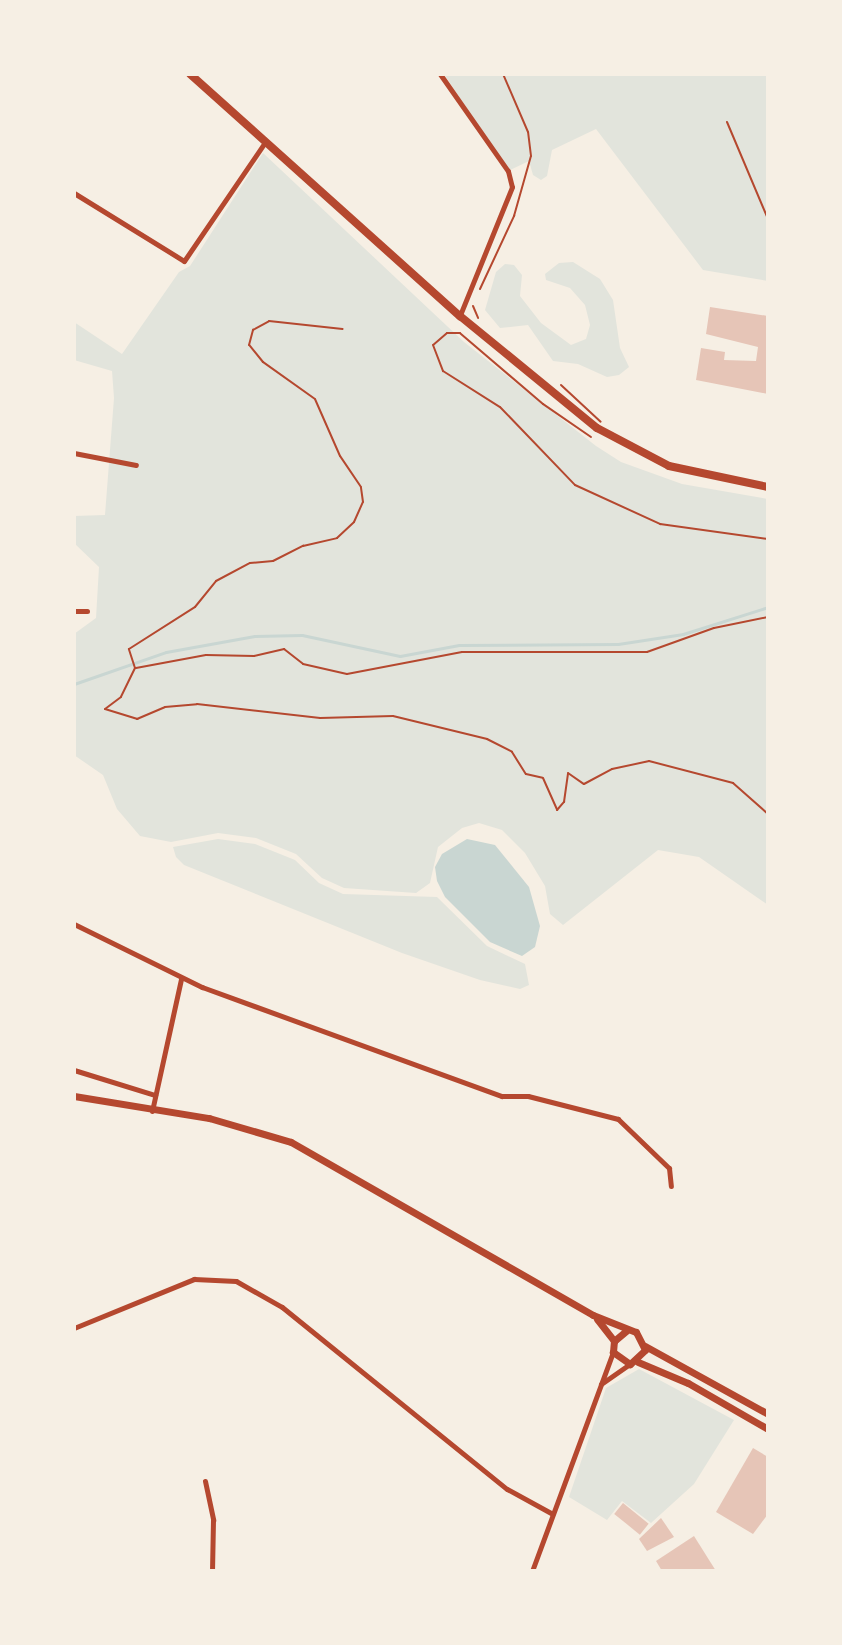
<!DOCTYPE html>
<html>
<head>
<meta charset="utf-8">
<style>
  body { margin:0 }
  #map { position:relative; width:842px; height:1645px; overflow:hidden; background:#f6efe4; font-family:"IBM Plex Sans",sans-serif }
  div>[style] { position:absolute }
  .green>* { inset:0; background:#e2e4dc }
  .water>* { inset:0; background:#c9d6d2 }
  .stream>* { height:3px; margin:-1.5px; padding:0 1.5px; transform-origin:1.5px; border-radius:1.5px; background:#c9d6d2 }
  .building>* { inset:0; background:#e6c5b7; transform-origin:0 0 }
  .path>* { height:2px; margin:-1px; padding:0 1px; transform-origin:1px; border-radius:1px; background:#b5482f }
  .minor>* { height:5px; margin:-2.5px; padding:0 2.5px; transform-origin:2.5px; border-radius:2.5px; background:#b5482f }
  .secondary>* { height:7px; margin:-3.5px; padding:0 3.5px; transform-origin:3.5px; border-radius:3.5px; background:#b5482f }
  .primary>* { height:8px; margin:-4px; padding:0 4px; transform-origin:4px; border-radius:4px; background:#b5482f }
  span { translate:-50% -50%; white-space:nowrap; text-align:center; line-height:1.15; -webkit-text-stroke:6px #f6efe4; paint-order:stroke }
  .frame { position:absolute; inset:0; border:76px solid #f6efe4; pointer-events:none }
</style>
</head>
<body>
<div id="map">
  <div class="green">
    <div style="clip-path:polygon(444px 74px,768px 74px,768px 281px,703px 270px,596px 129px,552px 150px,547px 176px,541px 180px,533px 175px,529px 161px,508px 171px)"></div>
    <div style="clip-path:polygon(263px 153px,464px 342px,596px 446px,621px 462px,682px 484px,768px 499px,768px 905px,699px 857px,658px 850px,563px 925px,550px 914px,545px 886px,525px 853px,502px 830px,479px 823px,462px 828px,438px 847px,430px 883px,416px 893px,344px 888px,322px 878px,296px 854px,256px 838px,218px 833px,171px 842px,140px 836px,117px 809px,103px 775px,74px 755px,74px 634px,96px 618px,99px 567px,74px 543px,74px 516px,105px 515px,114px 398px,112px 371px,74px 360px,74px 322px,122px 354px,179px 272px,190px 266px)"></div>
    <div style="clip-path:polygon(573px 262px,600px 279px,613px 300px,620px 348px,629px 367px,619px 375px,607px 377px,578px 364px,553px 361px,528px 325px,500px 328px,485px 310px,496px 272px,505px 264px,514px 265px,522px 275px,520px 296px,541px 323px,571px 345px,586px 339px,590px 325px,585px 305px,570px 288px,546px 280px,545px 274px,559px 263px)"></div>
    <div style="clip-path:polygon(218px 839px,255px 844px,295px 860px,319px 883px,343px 894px,437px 897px,487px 946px,525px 964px,529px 985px,520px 989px,480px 980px,402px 953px,184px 865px,176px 857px,173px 847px)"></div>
    <div style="clip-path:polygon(639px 1369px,734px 1420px,694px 1484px,651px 1523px,622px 1501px,607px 1520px,569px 1497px,606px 1388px)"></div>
  </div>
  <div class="water">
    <div style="clip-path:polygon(467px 839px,495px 845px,529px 887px,540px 926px,535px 947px,522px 956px,490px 942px,445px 897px,437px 881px,435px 867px,442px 854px)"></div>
  </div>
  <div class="stream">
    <div style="left:74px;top:684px;width:97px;rotate:-19.2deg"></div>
    <div style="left:166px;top:652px;width:90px;rotate:-10.2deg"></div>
    <div style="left:255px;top:636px;width:47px;rotate:-1.2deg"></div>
    <div style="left:302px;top:635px;width:100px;rotate:12.1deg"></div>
    <div style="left:400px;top:656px;width:60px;rotate:-10.6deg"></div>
    <div style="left:459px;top:645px;width:159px;rotate:-0.4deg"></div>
    <div style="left:618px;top:644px;width:66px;rotate:-8.7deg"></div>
    <div style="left:683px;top:634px;width:89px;rotate:-17.6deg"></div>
  </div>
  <div class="building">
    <div style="clip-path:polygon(710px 307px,768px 316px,768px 394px,696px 380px,701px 348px,725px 352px,724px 360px,756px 361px,758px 347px,706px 334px)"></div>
    <div style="clip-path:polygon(753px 1448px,768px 1457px,768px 1514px,753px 1534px,716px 1512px)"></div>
    <div style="left:623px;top:1503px;width:33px;height:14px;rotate:39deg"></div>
    <div style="clip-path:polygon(661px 1518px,674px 1537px,647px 1551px,639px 1539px)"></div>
    <div style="clip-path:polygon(694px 1536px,716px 1571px,662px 1571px,656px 1561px)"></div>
  </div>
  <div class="path">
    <div style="left:727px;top:122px;width:105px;rotate:67.1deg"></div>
    <div style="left:480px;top:289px;width:81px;rotate:-65deg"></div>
    <div style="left:514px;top:216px;width:62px;rotate:-74.2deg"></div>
    <div style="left:531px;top:156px;width:24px;rotate:-97deg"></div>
    <div style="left:528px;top:132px;width:63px;rotate:-113.3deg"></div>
    <div style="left:473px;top:306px;width:13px;rotate:67deg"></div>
    <div style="left:561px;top:385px;width:54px;rotate:42.8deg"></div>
    <div style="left:591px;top:437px;width:58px;rotate:-145.5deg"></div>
    <div style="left:543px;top:404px;width:109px;rotate:-139.5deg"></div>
    <div style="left:460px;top:333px;width:13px;rotate:180deg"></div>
    <div style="left:447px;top:333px;width:18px;rotate:139deg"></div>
    <div style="left:433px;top:345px;width:28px;rotate:69deg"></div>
    <div style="left:443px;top:371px;width:67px;rotate:32.3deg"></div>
    <div style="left:500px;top:407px;width:108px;rotate:46.1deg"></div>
    <div style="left:575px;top:485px;width:94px;rotate:24.6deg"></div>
    <div style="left:660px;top:524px;width:109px;rotate:7.9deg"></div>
    <div style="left:135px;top:668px;width:32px;rotate:116deg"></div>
    <div style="left:121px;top:697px;width:20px;rotate:143deg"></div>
    <div style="left:105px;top:709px;width:34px;rotate:17deg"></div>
    <div style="left:137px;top:719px;width:30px;rotate:-23deg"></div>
    <div style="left:165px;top:707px;width:32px;rotate:-5deg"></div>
    <div style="left:197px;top:704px;width:124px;rotate:6.5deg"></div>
    <div style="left:320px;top:718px;width:73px;rotate:-1.6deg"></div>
    <div style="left:393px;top:716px;width:97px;rotate:13.7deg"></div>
    <div style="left:487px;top:739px;width:28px;rotate:27deg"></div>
    <div style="left:512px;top:752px;width:26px;rotate:58deg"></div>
    <div style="left:526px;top:774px;width:17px;rotate:13deg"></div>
    <div style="left:543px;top:778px;width:35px;rotate:66deg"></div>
    <div style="left:557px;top:810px;width:11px;rotate:-49deg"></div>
    <div style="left:564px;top:802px;width:29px;rotate:-82deg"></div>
    <div style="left:568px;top:773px;width:19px;rotate:35deg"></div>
    <div style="left:584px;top:784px;width:32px;rotate:-28deg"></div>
    <div style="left:612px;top:769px;width:38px;rotate:-12deg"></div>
    <div style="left:649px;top:761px;width:87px;rotate:14.7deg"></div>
    <div style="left:733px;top:783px;width:47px;rotate:41.5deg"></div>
    <div style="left:135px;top:668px;width:20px;rotate:-108deg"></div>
    <div style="left:129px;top:649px;width:78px;rotate:-32.5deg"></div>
    <div style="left:195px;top:607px;width:33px;rotate:-51deg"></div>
    <div style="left:216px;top:581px;width:38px;rotate:-28deg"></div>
    <div style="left:250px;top:563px;width:23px;rotate:-5deg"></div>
    <div style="left:273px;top:561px;width:34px;rotate:-27deg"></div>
    <div style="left:303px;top:546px;width:35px;rotate:-13deg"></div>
    <div style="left:337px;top:538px;width:23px;rotate:-43deg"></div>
    <div style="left:354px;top:522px;width:22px;rotate:-66deg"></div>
    <div style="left:363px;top:502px;width:15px;rotate:-98deg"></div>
    <div style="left:361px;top:487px;width:37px;rotate:-124deg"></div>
    <div style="left:340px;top:456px;width:62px;rotate:-113.7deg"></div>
    <div style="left:315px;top:399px;width:64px;rotate:-144.6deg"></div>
    <div style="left:263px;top:362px;width:22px;rotate:-129deg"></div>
    <div style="left:249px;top:345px;width:16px;rotate:-75deg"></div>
    <div style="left:253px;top:330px;width:18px;rotate:-29deg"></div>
    <div style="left:269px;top:321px;width:74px;rotate:6.2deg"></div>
    <div style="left:136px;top:668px;width:71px;rotate:-10.5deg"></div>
    <div style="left:206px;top:655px;width:48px;rotate:1.2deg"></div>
    <div style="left:254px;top:656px;width:31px;rotate:-13deg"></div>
    <div style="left:284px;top:649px;width:24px;rotate:38deg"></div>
    <div style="left:303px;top:664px;width:45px;rotate:12.8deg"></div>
    <div style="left:347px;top:674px;width:117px;rotate:-10.8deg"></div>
    <div style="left:462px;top:652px;width:185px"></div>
    <div style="left:647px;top:652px;width:71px;rotate:-19.7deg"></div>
    <div style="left:714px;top:628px;width:55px;rotate:-11.5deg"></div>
  </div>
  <div class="minor">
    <div style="left:440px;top:74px;width:118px;rotate:55deg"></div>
    <div style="left:508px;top:171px;width:16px;rotate:76deg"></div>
    <div style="left:512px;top:187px;width:138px;rotate:112.1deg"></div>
    <div style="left:74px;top:193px;width:129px;rotate:31.7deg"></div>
    <div style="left:184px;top:261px;width:145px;rotate:-55.7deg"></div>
    <div style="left:74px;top:453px;width:63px;rotate:11deg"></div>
    <div style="left:74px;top:611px;width:13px"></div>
    <div style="left:74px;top:924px;width:143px;rotate:26.2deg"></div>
    <div style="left:202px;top:987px;width:319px;rotate:20deg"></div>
    <div style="left:502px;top:1096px;width:26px"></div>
    <div style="left:528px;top:1096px;width:93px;rotate:14.3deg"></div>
    <div style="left:618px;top:1119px;width:71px;rotate:43.9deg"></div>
    <div style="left:669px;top:1168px;width:18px;rotate:84deg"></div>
    <div style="left:74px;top:1070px;width:85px;rotate:17.2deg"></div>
    <div style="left:152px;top:1111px;width:135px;rotate:-77.6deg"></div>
    <div style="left:74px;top:1328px;width:130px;rotate:-22.2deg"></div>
    <div style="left:194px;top:1279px;width:42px;rotate:2.7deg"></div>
    <div style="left:236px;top:1281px;width:53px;rotate:29.5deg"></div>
    <div style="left:282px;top:1307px;width:289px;rotate:39deg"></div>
    <div style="left:507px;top:1489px;width:50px;rotate:28.6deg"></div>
    <div style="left:601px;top:1384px;width:35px;rotate:-35deg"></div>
    <div style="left:205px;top:1481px;width:40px;rotate:78deg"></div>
    <div style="left:213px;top:1520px;width:51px;rotate:91.1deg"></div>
    <div style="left:532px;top:1571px;width:233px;rotate:-69.7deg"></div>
  </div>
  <div class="secondary">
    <div style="left:74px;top:1096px;width:137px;rotate:9.3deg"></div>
    <div style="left:209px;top:1118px;width:85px;rotate:16.3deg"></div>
    <div style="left:291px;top:1142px;width:348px;rotate:29.8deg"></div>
    <div style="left:593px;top:1315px;width:46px;rotate:21.6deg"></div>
    <div style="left:636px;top:1332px;width:20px;rotate:63deg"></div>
    <div style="left:645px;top:1350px;width:21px;rotate:137deg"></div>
    <div style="left:630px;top:1364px;width:21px;rotate:-145deg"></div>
    <div style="left:613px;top:1352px;width:11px;rotate:-85deg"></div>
    <div style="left:614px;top:1341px;width:16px;rotate:-40deg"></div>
    <div style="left:597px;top:1319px;width:28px;rotate:52deg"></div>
    <div style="left:645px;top:1346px;width:141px;rotate:28.9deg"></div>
    <div style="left:638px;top:1362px;width:54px;rotate:22.8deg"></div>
    <div style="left:688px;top:1383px;width:92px;rotate:29.9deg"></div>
  </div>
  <div class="primary">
    <div style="left:190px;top:74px;width:363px;rotate:41.9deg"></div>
    <div style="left:460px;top:316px;width:177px;rotate:39.3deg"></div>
    <div style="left:597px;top:428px;width:81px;rotate:27.8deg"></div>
    <div style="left:669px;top:466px;width:101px;rotate:12deg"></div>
  </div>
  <div class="frame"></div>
</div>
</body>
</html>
